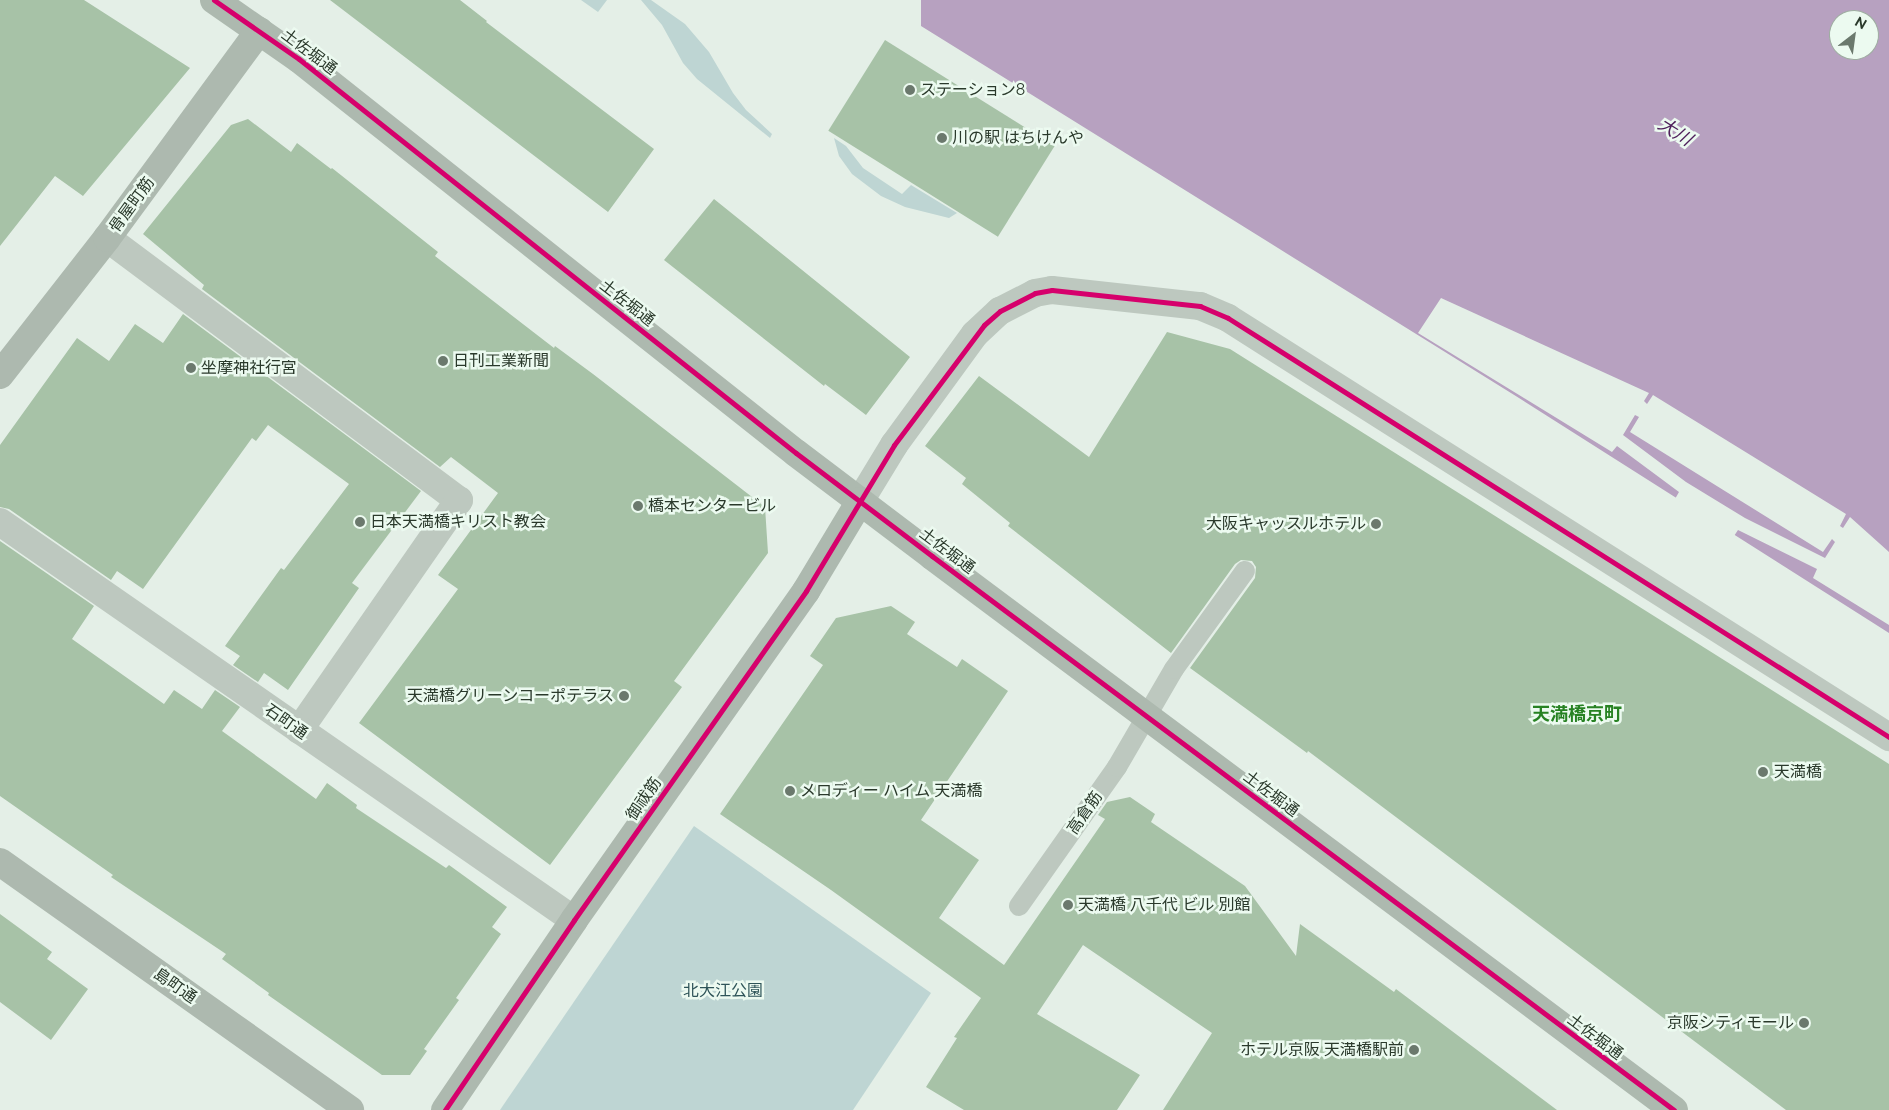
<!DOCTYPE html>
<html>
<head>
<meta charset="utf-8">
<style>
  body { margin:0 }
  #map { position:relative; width:1889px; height:1110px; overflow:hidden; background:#e4efe7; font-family:Raleway,"Noto Sans JP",sans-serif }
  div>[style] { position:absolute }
  .green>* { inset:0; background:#bed5d3 }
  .water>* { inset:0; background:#b7a1c0 }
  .pier>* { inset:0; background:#e4efe7 }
  .building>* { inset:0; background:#a7c2a7; transform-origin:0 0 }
  .lane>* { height:20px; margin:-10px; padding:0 10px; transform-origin:10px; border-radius:10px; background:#bdc8bf }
  .street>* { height:28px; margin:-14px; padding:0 14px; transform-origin:14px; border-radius:14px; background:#bdc8bf }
  .secondary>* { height:28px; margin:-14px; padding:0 14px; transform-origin:14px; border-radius:14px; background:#adb9af }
  .cycleway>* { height:5px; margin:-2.5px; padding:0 2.5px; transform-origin:2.5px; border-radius:2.5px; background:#d6006c }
  .dots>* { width:14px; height:14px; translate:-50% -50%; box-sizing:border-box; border:2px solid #ecfaf0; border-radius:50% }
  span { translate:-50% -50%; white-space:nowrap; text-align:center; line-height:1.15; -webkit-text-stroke:5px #ecfaf0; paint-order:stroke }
  .street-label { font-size:16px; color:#2a392b }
  .poi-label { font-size:16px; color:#2a392b }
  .left { translate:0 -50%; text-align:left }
  .right { translate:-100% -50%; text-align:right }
  .park-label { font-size:16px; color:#2e5458 }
  .water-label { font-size:18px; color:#4e205b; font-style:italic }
  .neighbourhood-label { font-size:18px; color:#278223; font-weight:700 }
  .north { position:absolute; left:1829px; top:10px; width:50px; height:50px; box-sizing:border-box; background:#ecfaf0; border:1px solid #9eada1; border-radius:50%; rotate:30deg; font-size:14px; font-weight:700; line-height:20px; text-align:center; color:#2a392b }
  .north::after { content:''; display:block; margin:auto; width:18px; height:22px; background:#6b796d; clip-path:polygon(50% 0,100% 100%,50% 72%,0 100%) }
</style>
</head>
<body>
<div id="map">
  <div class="green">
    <div style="clip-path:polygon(581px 0,607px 0,598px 12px)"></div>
    <div style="clip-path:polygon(641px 0,651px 0,685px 24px,709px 52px,733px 93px,746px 110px,772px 134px,770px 138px,697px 79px,683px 63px,662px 25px)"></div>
    <div style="clip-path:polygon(834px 138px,846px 146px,863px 168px,902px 194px,911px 185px,957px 213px,949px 218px,905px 207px,881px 196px,852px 174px,839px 156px)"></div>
    <div style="clip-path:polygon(694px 826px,931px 993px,853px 1110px,500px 1110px)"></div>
  </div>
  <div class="water">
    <div style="clip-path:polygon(evenodd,921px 0,1889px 0,1889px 633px,1519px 398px,921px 26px,921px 0,1839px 20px,1869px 20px,1869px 50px,1839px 50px,1839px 20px)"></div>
  </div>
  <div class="pier">
    <div style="clip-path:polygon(evenodd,1441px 298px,1649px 393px,1644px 401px,1647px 404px,1653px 395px,1846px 514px,1840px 526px,1843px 528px,1850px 517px,1889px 552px,1889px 625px,1813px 578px,1817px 569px,1738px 530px,1734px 536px,1675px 499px,1679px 492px,1617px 446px,1612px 452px,1418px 333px,1441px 298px,1635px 415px,1639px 417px,1630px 432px,1823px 552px,1832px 539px,1835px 542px,1825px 558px,1745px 518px,1686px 482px,1623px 435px,1635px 415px)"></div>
  </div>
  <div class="building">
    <div style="clip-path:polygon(0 0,84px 0,190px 68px,83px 196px,55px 176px,0 246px)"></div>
    <div style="clip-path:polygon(330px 0,460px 0,487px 21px,486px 22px,654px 149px,608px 212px)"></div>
    <div style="left:885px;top:40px;width:200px;height:107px;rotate:32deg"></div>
    <div style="clip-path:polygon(248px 119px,291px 152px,297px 143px,331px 169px,332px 168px,438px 252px,435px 256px,554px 348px,555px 346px,593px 374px,765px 507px,768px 553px,674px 681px,682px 687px,550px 865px,359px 723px,458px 589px,438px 575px,498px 493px,451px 457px,440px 467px,202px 289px,204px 285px,143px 234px,231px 125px)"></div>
    <div style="clip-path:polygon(714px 199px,910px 357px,866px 415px,825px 384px,824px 386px,664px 260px)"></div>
    <div style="clip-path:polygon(183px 314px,421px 491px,352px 583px,359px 588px,288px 690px,264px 673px,258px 682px,233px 665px,240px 656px,225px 646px,281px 568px,284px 570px,349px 484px,268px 425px,256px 441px,252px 438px,143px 589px,117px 571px,111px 580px,9px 509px,0 507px,0 445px,77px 338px,109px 361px,135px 324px,163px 343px)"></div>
    <div style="clip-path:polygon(1167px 332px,1230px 349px,1889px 764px,1889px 1110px,1786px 1110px,1308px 751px,1307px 753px,1190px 668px,1255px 578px,1256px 567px,1252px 561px,1241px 560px,1235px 564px,1171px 653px,1008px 526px,1010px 523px,962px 484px,966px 478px,925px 446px,979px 376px,1089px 457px)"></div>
    <div style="clip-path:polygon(0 541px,94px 606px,72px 639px,164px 704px,174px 690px,202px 709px,215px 690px,240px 707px,222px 731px,316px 799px,327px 783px,357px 805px,356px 808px,446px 868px,449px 865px,507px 907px,492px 927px,501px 934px,456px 998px,459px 1000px,424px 1049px,427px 1051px,410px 1075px,382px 1075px,268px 995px,269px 993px,222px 959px,226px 954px,111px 877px,113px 875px,0 796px)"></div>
    <div style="clip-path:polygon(891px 606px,915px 622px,907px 634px,957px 667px,962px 659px,1008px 691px,921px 820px,979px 860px,939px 918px,1004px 965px,1105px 819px,1098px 815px,1107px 802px,1130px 797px,1155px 814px,1151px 822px,1245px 886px,1296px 956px,1300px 924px,1394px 992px,1396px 989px,1557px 1110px,1163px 1110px,1212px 1033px,1083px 945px,1037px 1014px,1140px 1075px,1117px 1110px,964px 1110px,926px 1087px,957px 1038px,954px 1037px,981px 998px,831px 890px,720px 814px,823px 665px,810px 656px,836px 618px)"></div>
    <div style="clip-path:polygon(0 914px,52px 952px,47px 959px,88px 989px,51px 1040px,0 1002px)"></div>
  </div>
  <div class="lane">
    <div style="left:1019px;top:906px;width:170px;rotate:-54.8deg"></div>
    <div style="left:1117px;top:767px;width:113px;rotate:-59.8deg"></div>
    <div style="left:1174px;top:669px;width:121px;rotate:-54.1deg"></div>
  </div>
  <div class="street">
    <div style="left:107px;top:238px;width:439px;rotate:36.7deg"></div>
    <div style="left:459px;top:500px;width:280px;rotate:124.8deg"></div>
    <div style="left:860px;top:501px;width:66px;rotate:-58.7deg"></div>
    <div style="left:894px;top:445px;width:137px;rotate:-53.9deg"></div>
    <div style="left:975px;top:334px;width:34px;rotate:-43deg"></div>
    <div style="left:1000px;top:311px;width:39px;rotate:-27deg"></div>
    <div style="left:1035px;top:293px;width:17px;rotate:-10deg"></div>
    <div style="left:1052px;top:290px;width:149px;rotate:6.2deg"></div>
    <div style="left:1200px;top:306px;width:30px;rotate:23deg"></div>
    <div style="left:1228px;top:318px;width:783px;rotate:32.37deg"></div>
    <div style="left:0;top:522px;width:698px;rotate:34.74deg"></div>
  </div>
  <div class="secondary">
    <div style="left:214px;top:0;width:103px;rotate:34.8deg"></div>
    <div style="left:299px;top:59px;width:634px;rotate:38.41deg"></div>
    <div style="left:796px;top:453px;width:171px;rotate:37.1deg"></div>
    <div style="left:932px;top:556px;width:926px;rotate:36.75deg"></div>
    <div style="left:0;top:375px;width:174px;rotate:-52deg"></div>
    <div style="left:107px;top:238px;width:257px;rotate:-53.7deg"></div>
    <div style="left:0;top:862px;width:429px;rotate:35.3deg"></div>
    <div style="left:445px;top:1110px;width:230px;rotate:-55.8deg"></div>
    <div style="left:574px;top:920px;width:403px;rotate:-54.8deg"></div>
    <div style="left:806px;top:591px;width:105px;rotate:-59deg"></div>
  </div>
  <div class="cycleway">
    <div style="left:214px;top:0;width:103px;rotate:34.8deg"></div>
    <div style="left:299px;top:59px;width:634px;rotate:38.41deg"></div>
    <div style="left:796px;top:453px;width:171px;rotate:37.1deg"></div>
    <div style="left:932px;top:556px;width:926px;rotate:36.75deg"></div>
    <div style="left:445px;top:1110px;width:230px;rotate:-55.8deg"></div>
    <div style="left:574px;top:920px;width:403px;rotate:-54.8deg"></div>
    <div style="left:806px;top:591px;width:170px;rotate:-58.9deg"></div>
    <div style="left:894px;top:445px;width:150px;rotate:-53.1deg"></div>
    <div style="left:984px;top:325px;width:21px;rotate:-41deg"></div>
    <div style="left:1000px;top:311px;width:39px;rotate:-27deg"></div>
    <div style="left:1035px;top:293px;width:17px;rotate:-10deg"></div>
    <div style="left:1052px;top:290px;width:149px;rotate:6.2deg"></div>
    <div style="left:1200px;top:306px;width:30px;rotate:23deg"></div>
    <div style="left:1228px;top:318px;width:783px;rotate:32.37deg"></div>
  </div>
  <div class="dots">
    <div style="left:910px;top:90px;background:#6b796d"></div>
    <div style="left:942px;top:138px;background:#6b796d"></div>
    <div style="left:443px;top:361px;background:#6b796d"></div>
    <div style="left:191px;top:368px;background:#6b796d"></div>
    <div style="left:638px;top:506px;background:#6b796d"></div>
    <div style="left:360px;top:522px;background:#6b796d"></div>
    <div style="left:1376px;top:524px;background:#6b796d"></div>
    <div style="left:624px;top:696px;background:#6b796d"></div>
    <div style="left:1763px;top:772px;background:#6b796d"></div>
    <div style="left:790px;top:791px;background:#6b796d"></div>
    <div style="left:1068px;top:905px;background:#6b796d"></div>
    <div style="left:1804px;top:1023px;background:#6b796d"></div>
    <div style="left:1414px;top:1050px;background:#6b796d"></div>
  </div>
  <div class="street-label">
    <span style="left:309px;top:52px;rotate:37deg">土佐堀通</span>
    <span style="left:132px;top:205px;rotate:-54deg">骨屋町筋</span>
    <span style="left:627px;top:303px;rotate:38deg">土佐堀通</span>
    <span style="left:947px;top:551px;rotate:37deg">土佐堀通</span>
    <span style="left:286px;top:722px;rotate:35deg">石町通</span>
    <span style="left:1271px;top:794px;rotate:37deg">土佐堀通</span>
    <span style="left:644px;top:799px;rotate:-55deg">御祓筋</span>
    <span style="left:1085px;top:813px;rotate:-55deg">高倉筋</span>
    <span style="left:175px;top:986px;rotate:35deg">島町通</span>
    <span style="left:1595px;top:1037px;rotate:37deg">土佐堀通</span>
  </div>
  <div class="poi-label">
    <span class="left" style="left:920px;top:90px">ステーション8</span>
    <span class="left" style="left:952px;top:138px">川の駅 はちけんや</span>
    <span class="left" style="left:453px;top:361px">日刊工業新聞</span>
    <span class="left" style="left:201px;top:368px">坐摩神社行宮</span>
    <span class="left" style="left:648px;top:506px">橋本センタービル</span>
    <span class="left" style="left:370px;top:522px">日本天満橋キリスト教会</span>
    <span class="right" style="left:1366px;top:524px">大阪キャッスルホテル</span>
    <span class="right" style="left:614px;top:696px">天満橋グリーンコーポテラス</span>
    <span class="left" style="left:1774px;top:772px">天満橋</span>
    <span class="left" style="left:800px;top:791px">メロディー ハイム 天満橋</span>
    <span class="left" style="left:1078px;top:905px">天満橋 八千代 ビル 別館</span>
    <span class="right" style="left:1794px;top:1023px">京阪シティモール</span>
    <span class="right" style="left:1404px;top:1050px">ホテル京阪 天満橋駅前</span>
  </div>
  <div class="park-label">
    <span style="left:723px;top:991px">北大江公園</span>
  </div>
  <div class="water-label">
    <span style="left:1675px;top:132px;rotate:32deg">大川</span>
  </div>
  <div class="neighbourhood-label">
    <span style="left:1577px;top:714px">天満橋京町</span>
  </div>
  <div class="north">N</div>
</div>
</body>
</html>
